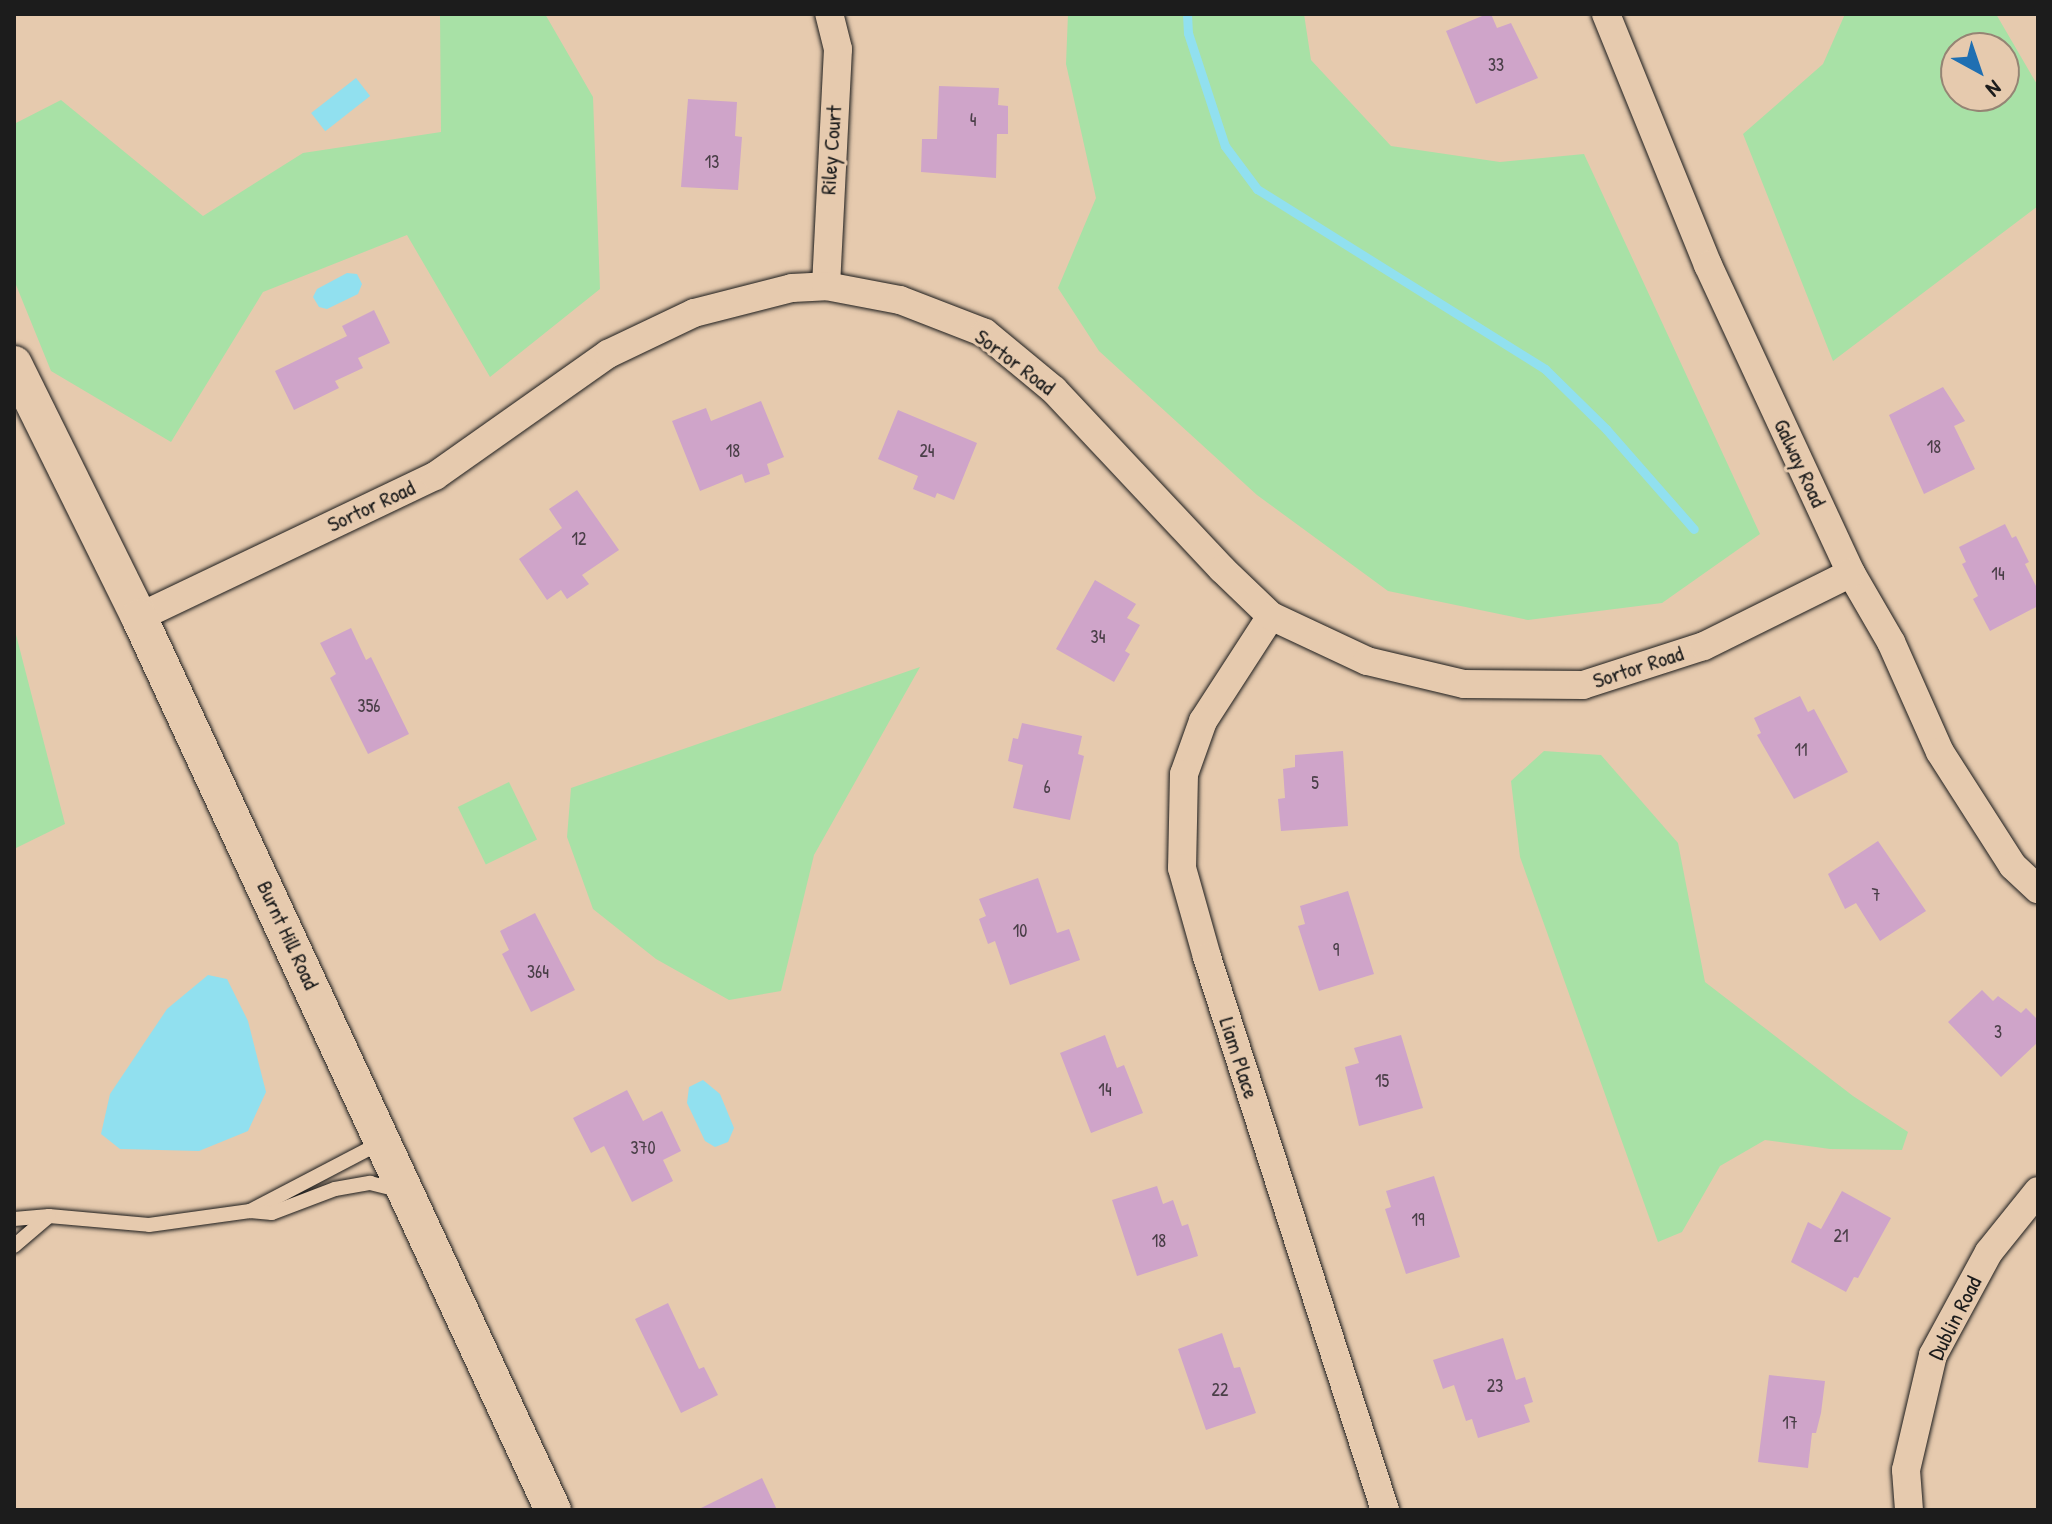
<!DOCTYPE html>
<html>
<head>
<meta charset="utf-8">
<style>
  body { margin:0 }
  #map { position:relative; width:2052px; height:1524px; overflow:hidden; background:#e6caae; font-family:"Patrick Hand",sans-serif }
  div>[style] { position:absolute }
  .green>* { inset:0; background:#a8e1a6; transform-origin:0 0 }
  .water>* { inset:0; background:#91e0ef; transform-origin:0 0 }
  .stream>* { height:9px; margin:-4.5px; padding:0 4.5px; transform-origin:4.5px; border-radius:4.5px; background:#91e0ef }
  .building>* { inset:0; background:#cfa4c9 }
  .roads { filter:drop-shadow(0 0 2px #1c1c1c) drop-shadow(0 0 2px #1c1c1c) }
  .service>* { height:14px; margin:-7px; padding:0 7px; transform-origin:7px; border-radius:7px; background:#e6caae }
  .minor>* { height:28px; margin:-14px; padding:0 14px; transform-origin:14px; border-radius:14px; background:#e6caae }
  .tertiary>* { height:36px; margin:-18px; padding:0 18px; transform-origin:18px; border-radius:18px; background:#e6caae }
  span { translate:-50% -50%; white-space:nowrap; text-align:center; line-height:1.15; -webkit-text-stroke:6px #e6caae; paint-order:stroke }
  .number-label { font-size:18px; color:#493e47 }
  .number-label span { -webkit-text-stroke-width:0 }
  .street-label { font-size:22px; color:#1c1c1c }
  .frame { position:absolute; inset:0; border:16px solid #1c1c1c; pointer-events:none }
  .north { position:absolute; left:1940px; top:32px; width:80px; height:80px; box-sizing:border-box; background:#e6caae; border:2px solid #958474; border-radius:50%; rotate:140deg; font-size:22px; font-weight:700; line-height:32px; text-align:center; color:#1c1c1c }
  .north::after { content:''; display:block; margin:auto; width:28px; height:36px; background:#1f6fb2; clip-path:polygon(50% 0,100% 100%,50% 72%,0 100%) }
</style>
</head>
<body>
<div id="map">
  <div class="green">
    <div style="clip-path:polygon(440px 14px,545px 14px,593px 97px,600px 289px,490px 377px,407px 235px,263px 292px,171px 442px,51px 371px,14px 280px,14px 124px,61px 100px,203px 216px,303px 153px,441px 132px)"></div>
    <div style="clip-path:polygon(1068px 14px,1304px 14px,1311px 60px,1391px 146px,1500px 162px,1584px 154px,1760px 534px,1662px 603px,1528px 620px,1388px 591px,1257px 495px,1099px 351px,1058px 288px,1096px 198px,1066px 64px)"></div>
    <div style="clip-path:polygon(evenodd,1845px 14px,1996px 14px,2038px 86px,2038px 206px,1833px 361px,1743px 134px,1823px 64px,1845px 14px,1956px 48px,2004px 48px,2004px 96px,1956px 96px,1956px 48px)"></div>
    <div style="clip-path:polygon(14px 627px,65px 824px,14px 849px)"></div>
    <div style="clip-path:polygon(920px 667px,814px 855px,781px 991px,729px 1000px,656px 959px,593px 909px,567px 837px,571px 788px)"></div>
    <div style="clip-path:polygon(1544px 751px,1601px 755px,1678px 843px,1705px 982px,1853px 1096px,1908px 1132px,1902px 1150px,1830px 1149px,1765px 1140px,1720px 1166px,1682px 1232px,1658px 1242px,1520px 857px,1511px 781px)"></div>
    <div style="left:509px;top:782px;width:64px;height:57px;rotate:64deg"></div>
  </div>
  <div class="water">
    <div style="left:356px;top:78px;width:23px;height:57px;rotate:52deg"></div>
    <div style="clip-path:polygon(347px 273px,357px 274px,362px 284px,358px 294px,327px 309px,319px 307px,313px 297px,317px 289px)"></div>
    <div style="clip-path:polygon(208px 975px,227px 979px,248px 1021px,266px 1092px,248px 1131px,199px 1151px,120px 1149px,101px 1134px,110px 1094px,167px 1009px)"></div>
    <div style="clip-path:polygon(703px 1080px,720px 1094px,734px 1128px,728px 1142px,715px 1147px,705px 1141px,687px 1103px,689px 1087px)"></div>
  </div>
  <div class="stream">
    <div style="left:1187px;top:14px;width:19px;rotate:87deg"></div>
    <div style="left:1188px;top:33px;width:119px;rotate:71.9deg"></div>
    <div style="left:1225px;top:146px;width:54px;rotate:53.3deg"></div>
    <div style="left:1257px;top:189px;width:340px;rotate:32deg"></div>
    <div style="left:1545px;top:369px;width:86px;rotate:44.5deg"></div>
    <div style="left:1606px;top:429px;width:133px;rotate:48.7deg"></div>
  </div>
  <div class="building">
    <div style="clip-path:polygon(1487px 14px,1491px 14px,1497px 28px,1511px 23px,1538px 78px,1476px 104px,1446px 31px)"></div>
    <div style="clip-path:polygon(939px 86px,999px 88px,998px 105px,1008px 106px,1008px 134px,997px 134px,996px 178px,921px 172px,922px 139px,937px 139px)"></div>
    <div style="clip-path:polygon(688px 99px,737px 102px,735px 136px,742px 137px,738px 190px,681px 187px)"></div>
    <div style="clip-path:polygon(374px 310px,390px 343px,358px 358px,363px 368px,335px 381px,339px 388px,294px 410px,275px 371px,347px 336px,342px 326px)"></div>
    <div style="clip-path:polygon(1943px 387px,1965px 421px,1954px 426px,1975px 469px,1924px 494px,1889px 415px)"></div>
    <div style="clip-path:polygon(761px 401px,784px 457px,767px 464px,770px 474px,745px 483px,742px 474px,700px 491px,672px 421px,706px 408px,711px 421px)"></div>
    <div style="clip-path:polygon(898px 410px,977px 443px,954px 500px,937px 493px,935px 498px,913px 489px,918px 476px,878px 459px)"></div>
    <div style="clip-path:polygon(577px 490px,619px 550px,582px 575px,589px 584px,567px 599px,561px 590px,547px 600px,519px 559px,562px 528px,549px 509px)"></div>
    <div style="clip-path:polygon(2005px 524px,2012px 538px,2016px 536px,2029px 562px,2025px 564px,2038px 590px,2038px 606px,1990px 631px,1973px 599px,1978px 596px,1962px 564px,1966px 562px,1959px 547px)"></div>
    <div style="clip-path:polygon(1095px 580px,1136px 604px,1127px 618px,1140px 625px,1125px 651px,1130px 654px,1114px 682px,1056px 649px)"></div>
    <div style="clip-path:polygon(351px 628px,366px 660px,371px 657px,409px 734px,368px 754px,330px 678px,336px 674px,320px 643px)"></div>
    <div style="clip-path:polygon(1800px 696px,1808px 712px,1814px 709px,1848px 772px,1794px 799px,1757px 735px,1761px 733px,1754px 718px)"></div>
    <div style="clip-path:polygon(1022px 723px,1082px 736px,1078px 754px,1084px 756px,1070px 820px,1013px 808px,1023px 765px,1008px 761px,1013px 738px,1018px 739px)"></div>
    <div style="clip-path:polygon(1343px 751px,1348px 826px,1281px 831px,1278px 799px,1285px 798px,1283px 769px,1295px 767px,1295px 755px)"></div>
    <div style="clip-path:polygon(1878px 841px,1926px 911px,1880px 941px,1856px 903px,1845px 909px,1828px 874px)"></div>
    <div style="clip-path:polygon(1038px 878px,1057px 933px,1069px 929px,1080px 960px,1010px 985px,995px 941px,988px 944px,979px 919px,986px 916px,979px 899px)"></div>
    <div style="clip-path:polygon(1348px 891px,1374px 974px,1319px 991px,1298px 926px,1305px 924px,1300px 906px)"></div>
    <div style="clip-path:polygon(535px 913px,575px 990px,531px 1012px,502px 954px,509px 950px,500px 931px)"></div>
    <div style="clip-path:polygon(1982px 990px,1993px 1001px,1998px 996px,2021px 1013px,2026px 1008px,2038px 1020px,2038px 1042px,2001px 1077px,1948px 1022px)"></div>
    <div style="clip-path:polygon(1105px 1035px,1117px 1068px,1124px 1065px,1143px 1113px,1091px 1133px,1060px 1053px)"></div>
    <div style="clip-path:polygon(1401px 1035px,1423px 1108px,1359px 1126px,1345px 1067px,1359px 1063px,1354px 1048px)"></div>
    <div style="clip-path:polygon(627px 1090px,643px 1121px,662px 1111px,681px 1151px,663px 1160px,673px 1181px,632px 1202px,604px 1146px,591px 1153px,573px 1118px)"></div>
    <div style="clip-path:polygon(1434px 1176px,1460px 1257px,1406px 1274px,1385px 1209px,1391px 1207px,1386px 1191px)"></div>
    <div style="clip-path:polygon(1157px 1186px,1163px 1204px,1173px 1200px,1182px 1226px,1188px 1224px,1198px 1256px,1137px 1276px,1112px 1200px)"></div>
    <div style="clip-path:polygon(1842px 1191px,1891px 1218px,1858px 1278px,1854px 1277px,1846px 1292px,1791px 1262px,1808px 1222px,1821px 1229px)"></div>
    <div style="clip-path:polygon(668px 1303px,699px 1369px,704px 1367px,718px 1395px,681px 1413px,635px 1319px)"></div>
    <div style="clip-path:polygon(1222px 1333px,1234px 1368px,1240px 1367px,1256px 1413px,1206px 1430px,1178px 1349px)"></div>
    <div style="clip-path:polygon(1503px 1338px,1516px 1380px,1525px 1377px,1533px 1402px,1524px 1405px,1530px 1422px,1478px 1438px,1472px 1419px,1466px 1421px,1454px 1385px,1443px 1389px,1433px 1360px)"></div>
    <div style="clip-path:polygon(1769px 1375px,1825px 1381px,1821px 1413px,1816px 1433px,1812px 1433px,1808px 1468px,1758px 1462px)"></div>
    <div style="clip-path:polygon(762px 1478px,777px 1510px,697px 1510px)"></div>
  </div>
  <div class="roads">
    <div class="service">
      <div style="left:250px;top:1211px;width:147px;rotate:-27.6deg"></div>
      <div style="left:14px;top:1219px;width:35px;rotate:-5deg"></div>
      <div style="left:49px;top:1216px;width:100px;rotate:5.1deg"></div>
      <div style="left:149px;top:1225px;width:102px;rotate:-7.9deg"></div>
      <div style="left:250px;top:1211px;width:22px;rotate:5deg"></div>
      <div style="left:272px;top:1213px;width:67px;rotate:-20.9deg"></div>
      <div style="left:335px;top:1189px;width:36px;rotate:-10deg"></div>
      <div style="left:370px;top:1183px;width:30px;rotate:14deg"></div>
      <div style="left:14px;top:1246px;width:46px;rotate:-40.6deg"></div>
    </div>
    <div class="minor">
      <div style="left:1606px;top:14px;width:271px;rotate:67.9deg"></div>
      <div style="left:1708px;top:265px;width:340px;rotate:65.1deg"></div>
      <div style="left:1851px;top:573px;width:80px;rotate:59.9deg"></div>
      <div style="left:1891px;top:642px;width:120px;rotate:66deg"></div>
      <div style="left:1940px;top:752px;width:135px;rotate:57.4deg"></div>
      <div style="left:2013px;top:866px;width:34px;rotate:43deg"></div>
      <div style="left:826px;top:286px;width:237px;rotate:-87.1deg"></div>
      <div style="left:838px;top:49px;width:36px;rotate:-104deg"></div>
      <div style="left:1271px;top:616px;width:125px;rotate:122.9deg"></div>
      <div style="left:1203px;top:721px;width:56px;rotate:109.7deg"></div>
      <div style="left:1184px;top:774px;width:94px;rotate:91.2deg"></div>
      <div style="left:1182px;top:868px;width:92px;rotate:74.3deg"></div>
      <div style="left:1207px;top:957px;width:581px;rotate:72.16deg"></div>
      <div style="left:139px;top:617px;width:328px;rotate:-25.5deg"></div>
      <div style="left:435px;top:476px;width:212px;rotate:-35.2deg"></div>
      <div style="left:608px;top:354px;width:95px;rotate:-25.5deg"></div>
      <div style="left:694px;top:313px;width:101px;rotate:-14.3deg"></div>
      <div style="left:792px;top:288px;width:34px;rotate:-3deg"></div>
      <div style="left:826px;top:286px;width:75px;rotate:10.7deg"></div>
      <div style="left:900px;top:300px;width:91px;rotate:21.2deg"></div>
      <div style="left:985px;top:333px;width:89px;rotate:39.6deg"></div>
      <div style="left:1054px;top:390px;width:245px;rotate:46.8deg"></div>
      <div style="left:1222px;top:569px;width:68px;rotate:43.8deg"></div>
      <div style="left:1271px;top:616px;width:106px;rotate:25.1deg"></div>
      <div style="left:1367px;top:661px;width:100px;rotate:13.3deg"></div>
      <div style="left:1464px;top:684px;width:119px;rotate:0.5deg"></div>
      <div style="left:1583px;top:685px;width:127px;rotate:-17.9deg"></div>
      <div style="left:1704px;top:646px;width:164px;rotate:-26.4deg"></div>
      <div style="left:1909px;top:1510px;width:40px;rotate:-94.3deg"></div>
      <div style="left:1906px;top:1470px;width:118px;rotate:-76.8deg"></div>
      <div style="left:1933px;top:1355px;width:117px;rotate:-61.5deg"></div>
      <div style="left:1989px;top:1252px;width:78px;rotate:-51.2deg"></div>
    </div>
    <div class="tertiary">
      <div style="left:14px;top:364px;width:282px;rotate:63.7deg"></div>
      <div style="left:139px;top:617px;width:984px;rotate:65.13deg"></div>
    </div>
  </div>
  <div class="number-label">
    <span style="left:1496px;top:65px">33</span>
    <span style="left:973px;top:120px">4</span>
    <span style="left:712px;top:162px">13</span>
    <span style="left:1934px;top:447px">18</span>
    <span style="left:733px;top:451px">18</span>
    <span style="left:927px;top:451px">24</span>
    <span style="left:579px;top:539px">12</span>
    <span style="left:1998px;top:574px">14</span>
    <span style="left:1098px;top:637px">34</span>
    <span style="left:369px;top:706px">356</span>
    <span style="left:1801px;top:750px">11</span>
    <span style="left:1315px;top:783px">5</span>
    <span style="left:1047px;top:787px">6</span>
    <span style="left:1876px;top:895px">7</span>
    <span style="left:1020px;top:931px">10</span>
    <span style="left:1336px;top:950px">9</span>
    <span style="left:538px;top:972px">364</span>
    <span style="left:1998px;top:1032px">3</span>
    <span style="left:1382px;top:1081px">15</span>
    <span style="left:1105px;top:1090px">14</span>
    <span style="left:643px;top:1148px">370</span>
    <span style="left:1418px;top:1220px">19</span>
    <span style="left:1841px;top:1236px">21</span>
    <span style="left:1159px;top:1241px">18</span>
    <span style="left:1495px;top:1386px">23</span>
    <span style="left:1220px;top:1390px">22</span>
    <span style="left:1790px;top:1423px">17</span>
  </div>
  <div class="street-label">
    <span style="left:831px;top:150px;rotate:-86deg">Riley Court</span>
    <span style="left:1015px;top:362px;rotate:37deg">Sortor Road</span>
    <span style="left:1800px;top:463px;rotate:65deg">Galway Road</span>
    <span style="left:371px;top:506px;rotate:-25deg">Sortor Road</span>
    <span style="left:1638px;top:667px;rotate:-18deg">Sortor Road</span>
    <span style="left:288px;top:935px;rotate:65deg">Burnt Hill Road</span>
    <span style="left:1239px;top:1058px;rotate:72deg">Liam Place</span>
    <span style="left:1955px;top:1318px;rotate:-63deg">Dublin Road</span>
  </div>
  <div class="frame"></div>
  <div class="north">N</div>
</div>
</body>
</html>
